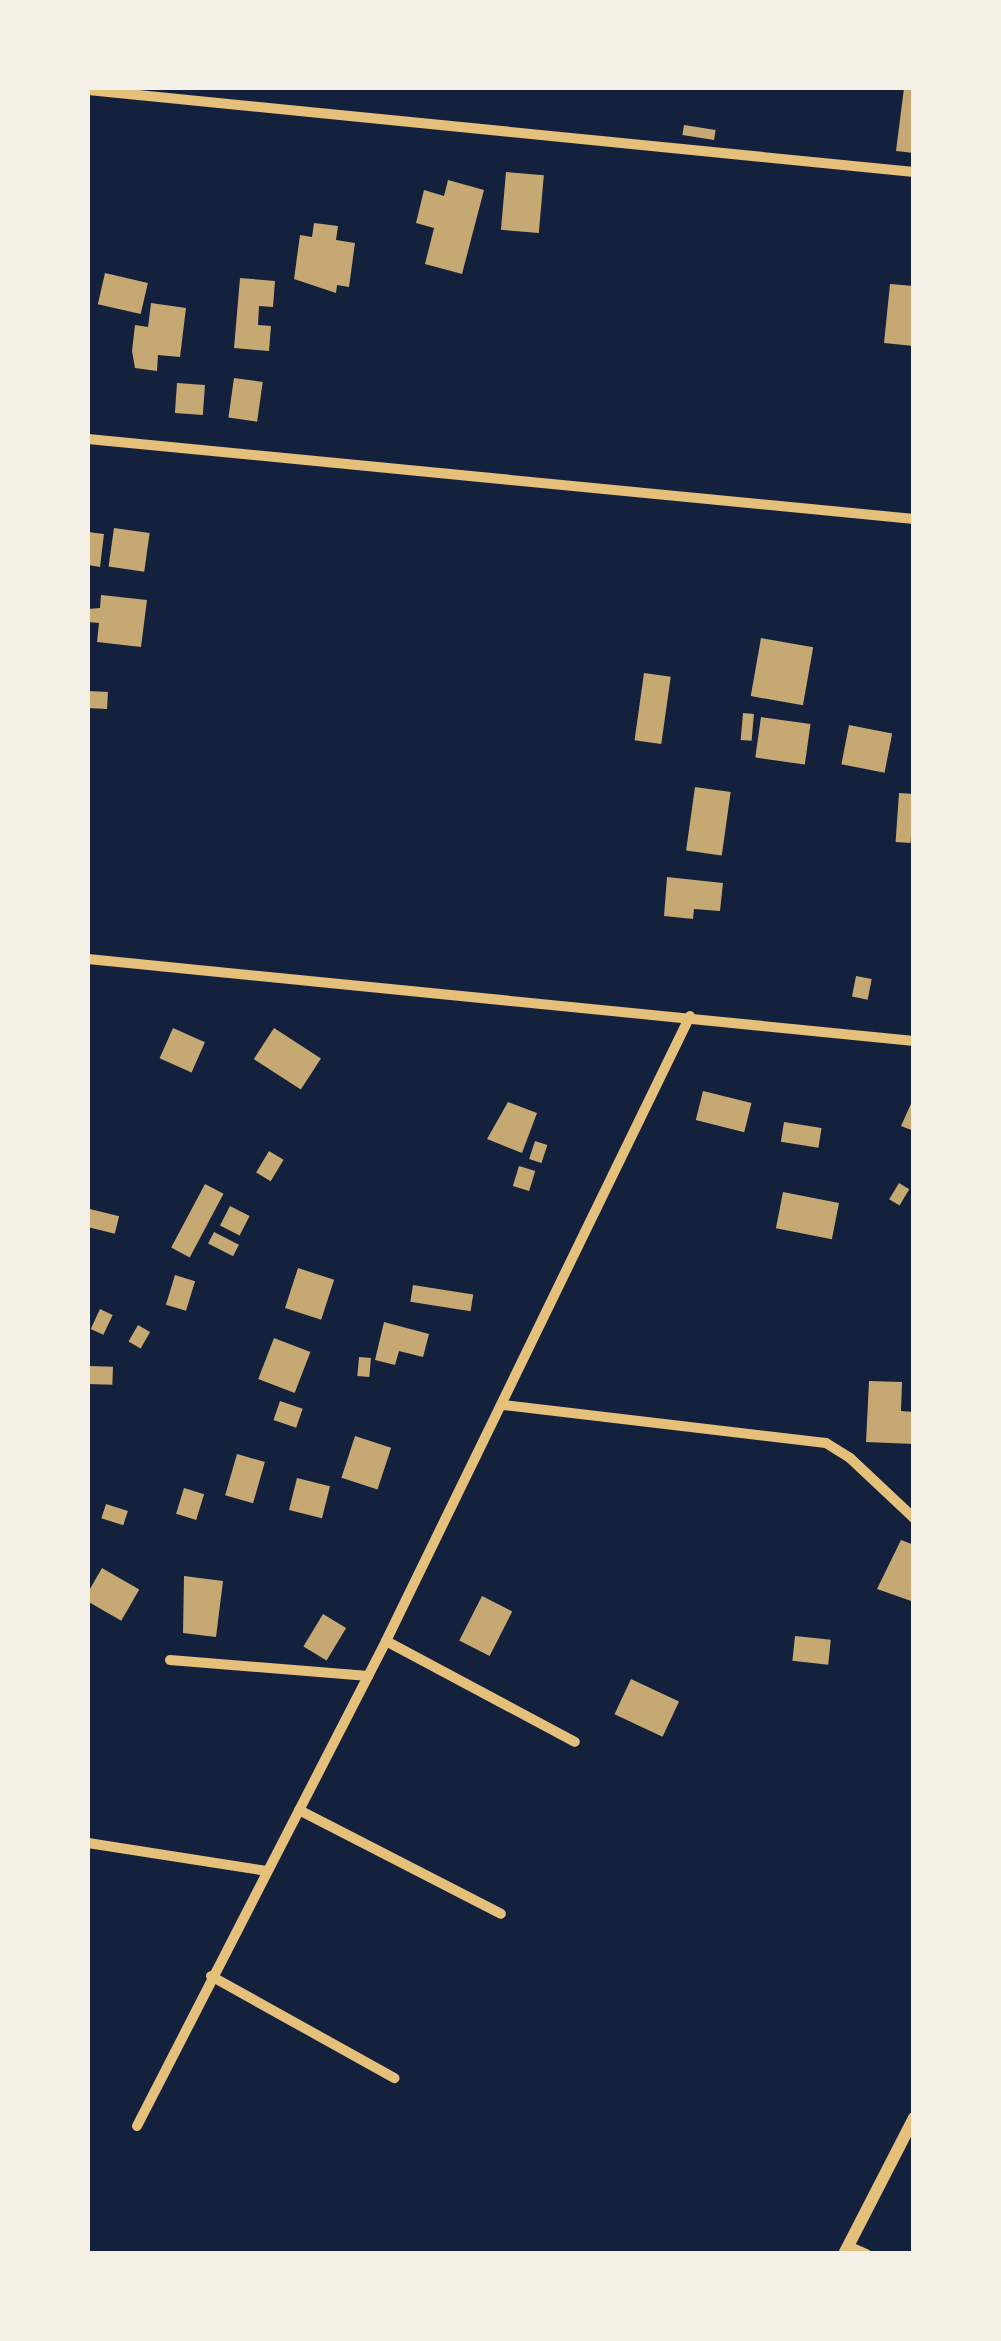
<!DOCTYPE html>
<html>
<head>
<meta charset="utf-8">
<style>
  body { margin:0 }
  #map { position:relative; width:1001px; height:2341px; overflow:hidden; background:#14213d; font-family:Overpass,sans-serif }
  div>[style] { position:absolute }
  .building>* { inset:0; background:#c6a872; transform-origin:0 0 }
  .minor>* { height:10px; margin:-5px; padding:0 5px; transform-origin:5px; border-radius:5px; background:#e5c07b }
  .tertiary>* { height:12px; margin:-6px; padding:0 6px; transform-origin:6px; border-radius:6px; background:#e5c07b }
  span { translate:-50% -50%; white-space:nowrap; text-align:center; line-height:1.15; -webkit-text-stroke:8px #f6f1e7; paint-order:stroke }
  .frame { position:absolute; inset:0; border:90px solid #f6f1e7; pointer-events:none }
</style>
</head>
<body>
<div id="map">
  <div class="building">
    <div style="clip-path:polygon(904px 88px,914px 88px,914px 153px,896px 151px)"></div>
    <div style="left:684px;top:125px;width:32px;height:10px;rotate:9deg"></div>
    <div style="left:506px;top:172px;width:38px;height:58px;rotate:5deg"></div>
    <div style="clip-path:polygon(448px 180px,484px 190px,462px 274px,425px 264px,434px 228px,416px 223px,424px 190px,444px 196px)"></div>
    <div style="clip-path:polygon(314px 223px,338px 226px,336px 240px,355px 243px,349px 287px,337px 285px,336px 293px,294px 279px,300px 235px,312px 237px)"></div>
    <div style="left:105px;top:273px;width:44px;height:32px;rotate:13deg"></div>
    <div style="clip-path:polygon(240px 278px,275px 281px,273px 307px,259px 306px,258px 325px,271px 326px,269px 351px,234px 348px)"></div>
    <div style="clip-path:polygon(890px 284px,914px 286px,914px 346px,884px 343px)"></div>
    <div style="clip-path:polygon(151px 303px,186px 308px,180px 357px,158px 355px,157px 371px,135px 368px,132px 351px,135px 325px,148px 327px)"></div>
    <div style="left:234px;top:378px;width:29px;height:40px;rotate:8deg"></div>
    <div style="left:177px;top:383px;width:28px;height:30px;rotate:4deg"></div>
    <div style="left:114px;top:528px;width:36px;height:39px;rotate:8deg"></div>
    <div style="clip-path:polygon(88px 532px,104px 534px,100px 567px,88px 565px)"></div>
    <div style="clip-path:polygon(101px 595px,147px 600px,141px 647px,97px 642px,99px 623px,88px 622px,88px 609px,100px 608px)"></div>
    <div style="left:761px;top:638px;width:53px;height:59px;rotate:10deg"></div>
    <div style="left:644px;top:673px;width:27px;height:68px;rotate:8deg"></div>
    <div style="left:88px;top:691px;width:20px;height:17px;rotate:3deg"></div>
    <div style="left:743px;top:713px;width:11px;height:27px;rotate:5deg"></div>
    <div style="left:761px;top:717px;width:50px;height:41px;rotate:8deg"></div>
    <div style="left:849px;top:725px;width:44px;height:40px;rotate:11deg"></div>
    <div style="left:695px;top:787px;width:36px;height:64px;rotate:8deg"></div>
    <div style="left:899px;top:793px;width:15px;height:49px;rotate:4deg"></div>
    <div style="clip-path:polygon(667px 877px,723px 883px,720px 911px,694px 909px,693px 919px,664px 916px)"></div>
    <div style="left:856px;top:976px;width:16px;height:21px;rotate:11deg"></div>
    <div style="left:173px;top:1028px;width:35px;height:33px;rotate:24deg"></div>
    <div style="left:274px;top:1028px;width:56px;height:37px;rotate:33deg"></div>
    <div style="left:703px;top:1091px;width:50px;height:30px;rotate:14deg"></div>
    <div style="clip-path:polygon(914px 1097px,914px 1131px,901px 1126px)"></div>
    <div style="clip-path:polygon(508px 1102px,537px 1113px,522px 1153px,487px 1139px)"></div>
    <div style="left:784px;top:1122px;width:38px;height:20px;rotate:9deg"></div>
    <div style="left:535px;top:1141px;width:13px;height:19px;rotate:18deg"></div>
    <div style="left:269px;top:1151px;width:17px;height:25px;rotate:31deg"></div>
    <div style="left:519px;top:1166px;width:17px;height:21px;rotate:17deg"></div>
    <div style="left:899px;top:1183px;width:12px;height:19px;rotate:31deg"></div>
    <div style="left:205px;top:1184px;width:21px;height:72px;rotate:28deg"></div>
    <div style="left:783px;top:1192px;width:57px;height:37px;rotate:11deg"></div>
    <div style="left:230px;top:1206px;width:22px;height:22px;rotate:27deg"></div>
    <div style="left:90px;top:1209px;width:30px;height:18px;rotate:14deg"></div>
    <div style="left:214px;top:1232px;width:28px;height:13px;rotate:27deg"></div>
    <div style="left:298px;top:1268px;width:38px;height:42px;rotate:18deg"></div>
    <div style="left:175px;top:1275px;width:21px;height:31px;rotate:17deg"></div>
    <div style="left:413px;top:1285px;width:61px;height:17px;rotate:9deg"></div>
    <div style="left:100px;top:1309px;width:14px;height:22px;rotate:25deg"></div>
    <div style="clip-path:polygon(384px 1322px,429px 1334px,423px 1357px,399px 1351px,395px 1365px,375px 1360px)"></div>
    <div style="left:138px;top:1325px;width:14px;height:19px;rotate:30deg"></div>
    <div style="left:274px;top:1338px;width:39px;height:44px;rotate:21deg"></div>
    <div style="left:359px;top:1357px;width:12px;height:19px;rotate:5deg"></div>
    <div style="left:88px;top:1366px;width:25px;height:18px;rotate:2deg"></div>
    <div style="clip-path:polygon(869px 1381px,902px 1382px,901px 1411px,914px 1412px,914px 1444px,866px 1442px)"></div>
    <div style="left:280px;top:1401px;width:24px;height:20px;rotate:19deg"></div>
    <div style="left:355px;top:1436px;width:38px;height:44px;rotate:18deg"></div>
    <div style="left:237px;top:1454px;width:29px;height:43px;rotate:16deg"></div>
    <div style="left:297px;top:1478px;width:34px;height:33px;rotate:14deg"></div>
    <div style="left:184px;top:1488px;width:21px;height:27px;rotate:17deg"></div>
    <div style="left:106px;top:1504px;width:23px;height:15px;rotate:18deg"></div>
    <div style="clip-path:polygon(901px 1540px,914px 1545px,914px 1602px,877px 1589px)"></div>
    <div style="left:102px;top:1568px;width:43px;height:36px;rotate:30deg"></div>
    <div style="clip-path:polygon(184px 1576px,223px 1581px,216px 1637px,183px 1633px)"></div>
    <div style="left:482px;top:1596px;width:34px;height:50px;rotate:27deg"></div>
    <div style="left:323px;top:1614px;width:27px;height:38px;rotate:31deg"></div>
    <div style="left:795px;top:1636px;width:36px;height:25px;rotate:6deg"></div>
    <div style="left:631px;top:1679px;width:53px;height:39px;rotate:25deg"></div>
  </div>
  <div class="minor">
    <div style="left:88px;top:90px;width:830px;rotate:5.67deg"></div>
    <div style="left:88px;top:439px;width:830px;rotate:5.53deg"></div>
    <div style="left:88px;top:959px;width:830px;rotate:5.67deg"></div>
    <div style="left:503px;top:1405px;width:325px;rotate:6.7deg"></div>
    <div style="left:826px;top:1443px;width:28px;rotate:32deg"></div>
    <div style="left:850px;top:1458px;width:88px;rotate:43.2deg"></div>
    <div style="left:386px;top:1641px;width:214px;rotate:28.1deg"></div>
    <div style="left:170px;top:1660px;width:199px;rotate:4.6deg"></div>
    <div style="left:299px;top:1810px;width:227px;rotate:27.2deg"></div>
    <div style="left:88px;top:1843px;width:181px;rotate:8.9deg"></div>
    <div style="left:211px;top:1976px;width:210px;rotate:29.1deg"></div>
    <div style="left:137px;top:2126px;width:545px;rotate:-62.82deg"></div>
    <div style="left:386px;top:1641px;width:695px;rotate:-64.06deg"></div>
    <div style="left:848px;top:2246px;width:20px;rotate:24deg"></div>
  </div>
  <div class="tertiary">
    <div style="left:844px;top:2254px;width:153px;rotate:-62.8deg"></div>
  </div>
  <div class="frame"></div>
</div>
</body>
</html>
